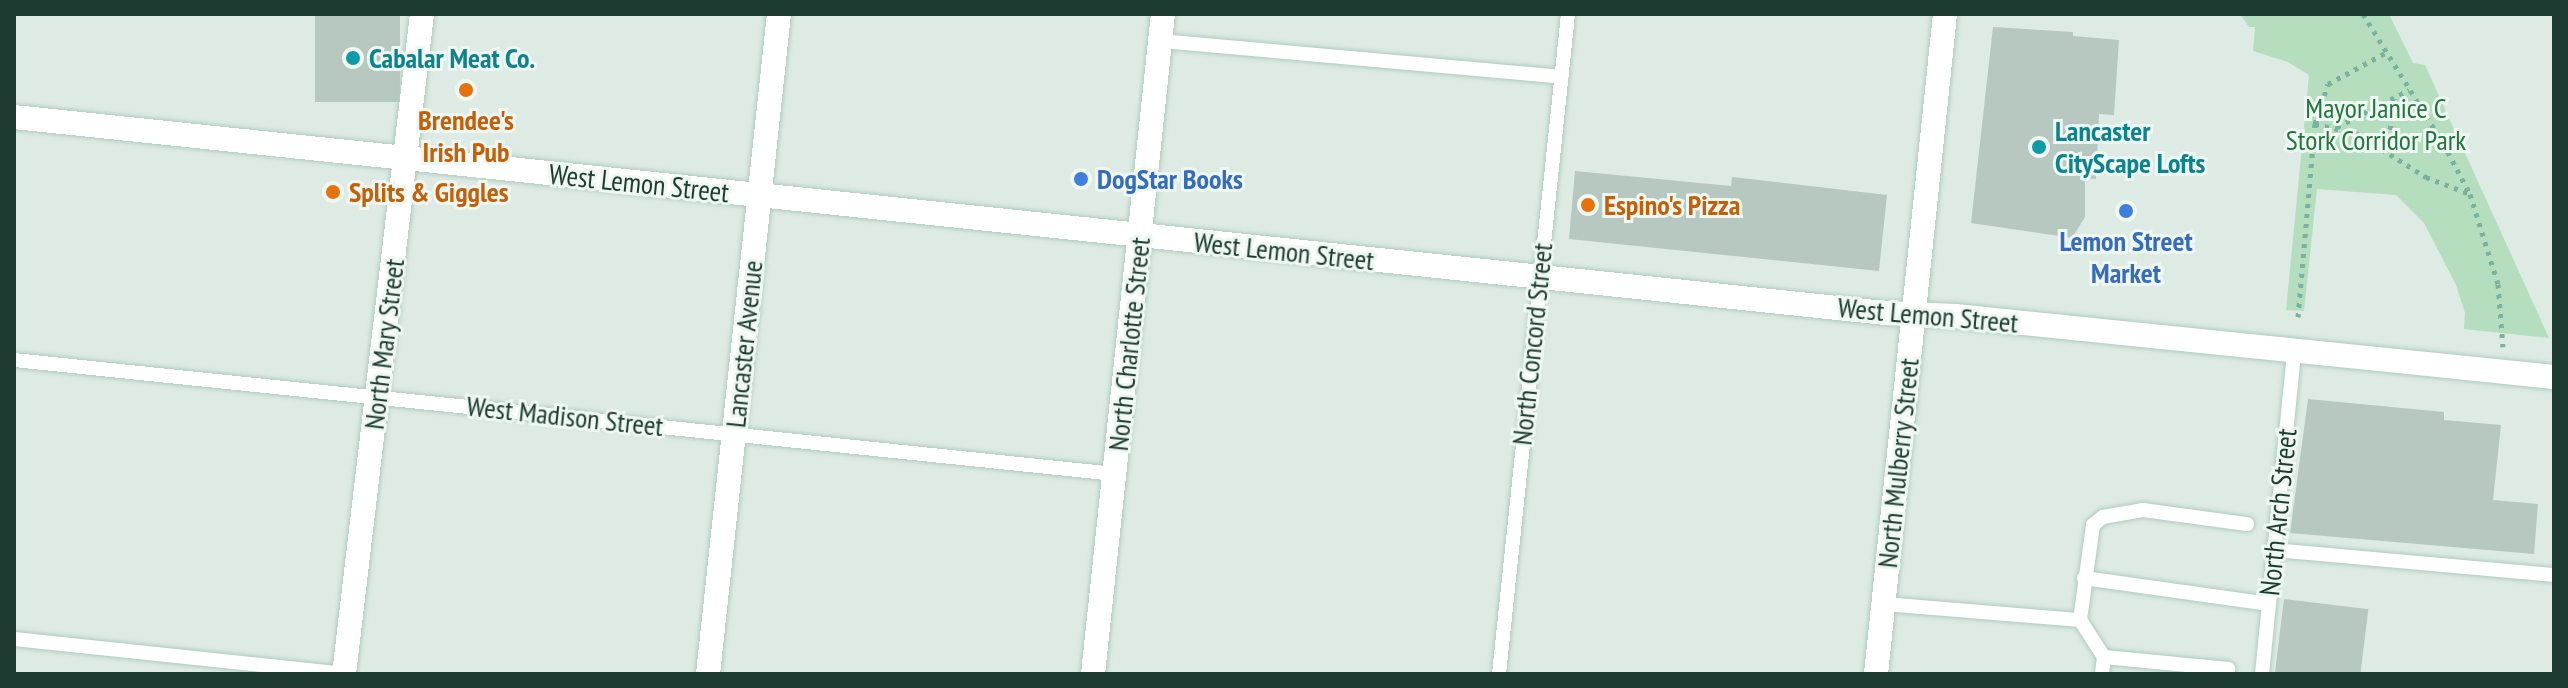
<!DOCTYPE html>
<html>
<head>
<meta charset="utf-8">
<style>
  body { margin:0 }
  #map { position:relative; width:2568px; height:688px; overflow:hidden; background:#ddebe4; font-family:"PT Sans Narrow",sans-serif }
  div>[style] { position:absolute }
  .green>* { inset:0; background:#b4debd }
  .building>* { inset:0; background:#b6c8c0; transform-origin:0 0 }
  .path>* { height:5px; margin-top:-2.5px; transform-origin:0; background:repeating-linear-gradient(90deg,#7bb19e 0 4px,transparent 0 10px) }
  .roads { filter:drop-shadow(0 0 2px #b0cbc0) drop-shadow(0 0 2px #b0cbc0) }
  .service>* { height:14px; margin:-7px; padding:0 7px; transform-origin:7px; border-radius:7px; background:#fff }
  .minor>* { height:24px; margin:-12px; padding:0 12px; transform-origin:12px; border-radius:12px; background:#fff }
  .tertiary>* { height:24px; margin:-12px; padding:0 12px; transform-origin:12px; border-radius:12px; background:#fff }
  .secondary>* { height:24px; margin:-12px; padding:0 12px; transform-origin:12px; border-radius:12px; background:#fff }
  .dots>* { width:22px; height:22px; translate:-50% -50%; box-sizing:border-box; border:4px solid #eef7f2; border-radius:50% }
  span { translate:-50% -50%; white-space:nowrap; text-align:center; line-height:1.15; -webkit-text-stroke:6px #eef7f2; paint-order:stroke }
  .culture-label { font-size:28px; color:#0d838f; font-weight:700 }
  .left { translate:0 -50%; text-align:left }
  .park-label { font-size:28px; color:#257540 }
  .food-label { font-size:28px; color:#c56008; font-weight:700 }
  .shop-label { font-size:28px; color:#366cbe; font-weight:700 }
  .street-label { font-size:28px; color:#1e3b32 }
  .frame { position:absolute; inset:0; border:16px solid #1e3b32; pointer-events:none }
</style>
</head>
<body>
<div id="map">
  <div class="green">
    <div style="clip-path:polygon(2240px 14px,2389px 14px,2413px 63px,2425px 65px,2549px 338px,2464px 329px,2465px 313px,2456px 285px,2424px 223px,2396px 195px,2317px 189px,2304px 311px,2286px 310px,2309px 75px,2288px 62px,2253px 51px,2255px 27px,2249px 27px)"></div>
  </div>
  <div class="building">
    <div style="left:315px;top:14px;width:85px;height:88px"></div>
    <div style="clip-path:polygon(1993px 27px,2073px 32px,2073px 36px,2119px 40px,2114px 115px,2099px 114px,2096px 179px,2085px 178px,2085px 217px,2072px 238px,1971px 223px)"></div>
    <div style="clip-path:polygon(1575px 171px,1731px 186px,1732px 177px,1887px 195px,1879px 271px,1569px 239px)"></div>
    <div style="clip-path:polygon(2308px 399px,2444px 412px,2444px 420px,2501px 425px,2493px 500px,2538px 504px,2534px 554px,2290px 533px)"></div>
    <div style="left:2284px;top:599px;width:85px;height:76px;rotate:7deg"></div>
  </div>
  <div class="path">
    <div style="left:2363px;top:14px;width:152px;rotate:58.2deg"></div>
    <div style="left:2443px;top:143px;width:58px;rotate:62.1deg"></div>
    <div style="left:2470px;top:194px;width:94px;rotate:72.7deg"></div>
    <div style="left:2498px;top:284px;width:63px;rotate:85.5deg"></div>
    <div style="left:2315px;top:124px;width:42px;rotate:-72deg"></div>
    <div style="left:2328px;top:84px;width:65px;rotate:-28.5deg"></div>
    <div style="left:2337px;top:127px;width:81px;rotate:-27.2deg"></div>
    <div style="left:2387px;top:149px;width:51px;rotate:-80.9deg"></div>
    <div style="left:2298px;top:317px;width:194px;rotate:-85deg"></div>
    <div style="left:2315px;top:124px;width:42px;rotate:12.4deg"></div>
    <div style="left:2356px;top:133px;width:83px;rotate:32.2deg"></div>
    <div style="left:2426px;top:177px;width:47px;rotate:21.1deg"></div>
  </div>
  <div class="roads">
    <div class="service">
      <div style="left:1161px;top:41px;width:402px;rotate:5.1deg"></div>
      <div style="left:14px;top:360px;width:1107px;rotate:5.91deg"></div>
      <div style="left:2274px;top:550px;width:281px;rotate:5.1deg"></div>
      <div style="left:2084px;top:578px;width:187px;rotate:8deg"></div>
      <div style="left:1884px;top:604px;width:197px;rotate:4.7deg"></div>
      <div style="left:2080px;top:620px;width:96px;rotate:-82.2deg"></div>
      <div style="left:2093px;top:525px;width:13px;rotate:-39deg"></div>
      <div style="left:2103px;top:517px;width:41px;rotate:-9.9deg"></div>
      <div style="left:2143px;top:510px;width:105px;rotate:7.7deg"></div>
      <div style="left:2080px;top:620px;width:44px;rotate:57deg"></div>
      <div style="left:2104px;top:657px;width:17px;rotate:97deg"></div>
      <div style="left:14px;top:639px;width:336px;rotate:6deg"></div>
      <div style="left:2104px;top:657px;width:125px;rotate:5.5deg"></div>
      <div style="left:1499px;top:674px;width:664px;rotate:-84.03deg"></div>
      <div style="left:2262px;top:674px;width:325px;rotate:-84.3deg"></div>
    </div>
    <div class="minor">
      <div style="left:344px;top:674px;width:665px;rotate:-83.26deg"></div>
      <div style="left:708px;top:674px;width:664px;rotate:-83.86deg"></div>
    </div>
    <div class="tertiary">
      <div style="left:14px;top:117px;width:1882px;rotate:5.98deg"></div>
      <div style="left:1886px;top:313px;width:69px;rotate:2.5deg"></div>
      <div style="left:1955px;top:316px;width:602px;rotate:5.81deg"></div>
      <div style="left:1876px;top:674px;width:664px;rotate:-84.03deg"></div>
    </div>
    <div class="secondary">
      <div style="left:1093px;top:674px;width:664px;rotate:-83.95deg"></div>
    </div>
  </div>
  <div class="dots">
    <div style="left:353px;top:58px;background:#0f9aa8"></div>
    <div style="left:466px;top:90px;background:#e8710a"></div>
    <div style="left:2039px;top:147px;background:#0f9aa8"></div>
    <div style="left:1081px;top:179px;background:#3f7fe0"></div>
    <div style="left:333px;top:192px;background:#e8710a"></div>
    <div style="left:1588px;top:205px;background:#e8710a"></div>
    <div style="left:2126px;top:211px;background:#3f7fe0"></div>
  </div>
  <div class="culture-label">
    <span class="left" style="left:369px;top:58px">Cabalar Meat Co.</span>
    <span class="left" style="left:2055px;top:147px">Lancaster<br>CityScape Lofts</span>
  </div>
  <div class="park-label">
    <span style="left:2376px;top:124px">Mayor Janice C<br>Stork Corridor Park</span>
  </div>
  <div class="food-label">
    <span style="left:466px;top:136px">Brendee's<br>Irish Pub</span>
    <span class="left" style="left:349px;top:192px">Splits &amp; Giggles</span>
    <span class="left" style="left:1604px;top:205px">Espino's Pizza</span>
  </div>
  <div class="shop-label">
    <span class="left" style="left:1097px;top:179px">DogStar Books</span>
    <span style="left:2126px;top:257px">Lemon Street<br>Market</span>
  </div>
  <div class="street-label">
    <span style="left:639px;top:183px;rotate:6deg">West Lemon Street</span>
    <span style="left:1284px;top:251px;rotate:6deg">West Lemon Street</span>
    <span style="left:1928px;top:315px;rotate:5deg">West Lemon Street</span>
    <span style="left:384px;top:344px;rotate:-83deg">North Mary Street</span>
    <span style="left:744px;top:344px;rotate:-84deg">Lancaster Avenue</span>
    <span style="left:1129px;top:344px;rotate:-84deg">North Charlotte Street</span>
    <span style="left:1532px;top:344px;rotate:-84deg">North Concord Street</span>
    <span style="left:565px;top:416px;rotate:6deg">West Madison Street</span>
    <span style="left:1898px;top:463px;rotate:-84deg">North Mulberry Street</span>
    <span style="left:2278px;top:512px;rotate:-84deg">North Arch Street</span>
  </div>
  <div class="frame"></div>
</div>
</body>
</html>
